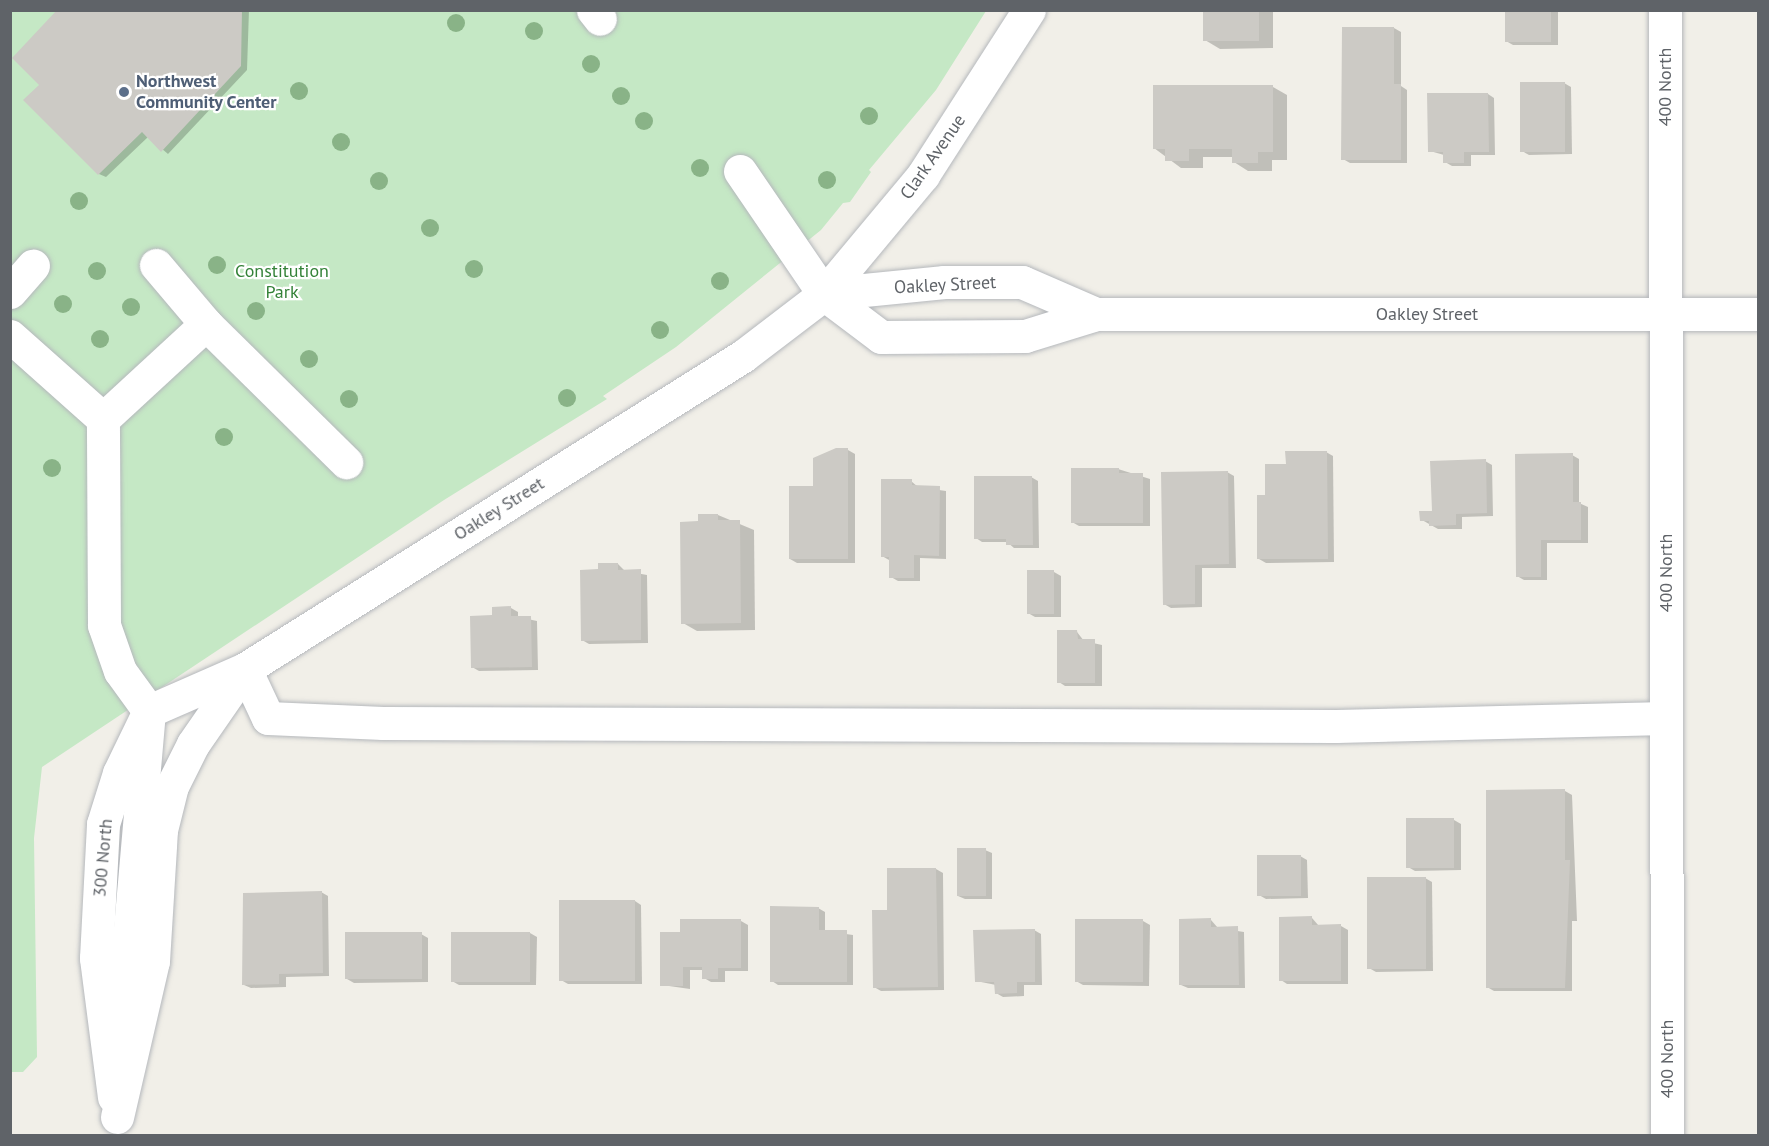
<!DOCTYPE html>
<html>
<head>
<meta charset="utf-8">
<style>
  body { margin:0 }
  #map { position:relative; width:1769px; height:1146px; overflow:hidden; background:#f1efe8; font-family:"PT Sans",sans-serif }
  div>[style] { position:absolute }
  .green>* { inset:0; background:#c5e8c5 }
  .shadow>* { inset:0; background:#0003 }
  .building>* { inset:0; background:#cccac5; transform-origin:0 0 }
  .roads { filter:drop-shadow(0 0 2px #b5b8bc) drop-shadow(0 0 2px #b5b8bc) }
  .minor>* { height:33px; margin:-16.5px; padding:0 16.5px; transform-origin:16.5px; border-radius:16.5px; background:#fff }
  .trees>* { width:18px; height:18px; margin:-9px; border-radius:50%; background:#89b387 }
  .dots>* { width:16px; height:16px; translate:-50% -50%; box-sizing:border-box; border:3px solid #fff; border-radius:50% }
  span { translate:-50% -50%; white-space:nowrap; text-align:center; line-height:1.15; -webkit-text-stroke:4.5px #fff; paint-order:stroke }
  .service-label { font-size:18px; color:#4e5e75; font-weight:700 }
  .left { translate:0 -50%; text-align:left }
  .street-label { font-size:18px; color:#5f6368 }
  .park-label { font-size:18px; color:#348238 }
  .frame { position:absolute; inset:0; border:12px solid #5f6368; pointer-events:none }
</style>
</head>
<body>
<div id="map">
  <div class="green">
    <div style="clip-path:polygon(10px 11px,986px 11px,936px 90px,869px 170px,871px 172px,850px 202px,843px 203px,821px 230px,676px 347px,603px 396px,607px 399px,444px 500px,42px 767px,34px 838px,37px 1057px,23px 1072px,10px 1072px)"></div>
  </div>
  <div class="shadow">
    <div style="clip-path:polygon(59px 10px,249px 10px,247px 70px,168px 154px,148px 137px,106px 177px,99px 174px,41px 85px)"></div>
    <div style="clip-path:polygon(1205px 10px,1273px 10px,1273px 48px,1220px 49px,1205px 40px)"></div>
    <div style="clip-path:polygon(1506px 10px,1558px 10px,1558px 45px,1513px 45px,1506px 41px)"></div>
    <div style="clip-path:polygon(1394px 28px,1401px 32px,1401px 86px,1407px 90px,1407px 163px,1350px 163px,1343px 159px)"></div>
    <div style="clip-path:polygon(1564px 83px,1571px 87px,1572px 154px,1529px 155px,1522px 151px)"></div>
    <div style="clip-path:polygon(1273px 87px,1287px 95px,1287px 160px,1272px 160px,1272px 171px,1248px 171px,1234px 162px,1234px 157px,1203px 157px,1203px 168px,1181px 168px,1154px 148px)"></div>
    <div style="clip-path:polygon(1488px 94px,1494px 98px,1495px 155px,1471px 155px,1471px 166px,1452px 166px,1445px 162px,1444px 155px,1430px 151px)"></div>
    <div style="clip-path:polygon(848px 450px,855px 454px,855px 563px,797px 563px,790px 559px,814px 488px)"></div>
    <div style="clip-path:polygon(1326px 452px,1333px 456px,1334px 562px,1266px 563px,1259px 559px,1267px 496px,1287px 466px)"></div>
    <div style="clip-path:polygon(1572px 455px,1579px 459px,1579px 503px,1588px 507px,1588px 543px,1547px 543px,1547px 580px,1524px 580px,1517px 576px)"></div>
    <div style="clip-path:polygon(1485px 461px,1492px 465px,1493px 516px,1462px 517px,1462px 529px,1438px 529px,1422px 520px)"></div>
    <div style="clip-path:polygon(1118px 469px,1150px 479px,1150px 526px,1079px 526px,1072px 522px)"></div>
    <div style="clip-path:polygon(1227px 472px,1234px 476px,1236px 568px,1202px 568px,1202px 607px,1171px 608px,1164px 604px)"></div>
    <div style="clip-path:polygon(1031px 477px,1038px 481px,1039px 548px,1014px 548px,1007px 542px,982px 542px,976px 538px)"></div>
    <div style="clip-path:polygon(911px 481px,918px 487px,946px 491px,946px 559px,920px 558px,920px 581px,898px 581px,891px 577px,889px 560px,882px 556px)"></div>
    <div style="clip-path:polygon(718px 515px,754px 530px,755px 630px,697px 631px,683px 623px,699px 522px)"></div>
    <div style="clip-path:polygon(618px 564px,625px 571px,647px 575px,648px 643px,589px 644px,582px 640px,600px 571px)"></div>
    <div style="clip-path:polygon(1054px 572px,1061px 576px,1061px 617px,1035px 617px,1028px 613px)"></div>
    <div style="clip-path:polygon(511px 608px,518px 612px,518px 617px,537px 621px,538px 670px,479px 671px,472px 667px,493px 616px)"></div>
    <div style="clip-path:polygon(1077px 632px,1084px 641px,1102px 645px,1102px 686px,1065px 686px,1059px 682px)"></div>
    <div style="clip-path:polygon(1487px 791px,1565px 791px,1572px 795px,1577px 921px,1572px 921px,1572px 991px,1494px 991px,1487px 987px)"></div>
    <div style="clip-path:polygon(1454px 820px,1461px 824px,1461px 870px,1415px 871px,1408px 867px)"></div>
    <div style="clip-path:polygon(985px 850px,992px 853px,992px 899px,965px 899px,958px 896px)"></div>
    <div style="clip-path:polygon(1300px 856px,1307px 860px,1308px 898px,1266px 899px,1259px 895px)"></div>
    <div style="clip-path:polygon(936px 869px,943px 873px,944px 990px,881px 991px,874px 987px,888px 911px,888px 870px)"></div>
    <div style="clip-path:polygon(1425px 878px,1432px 882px,1433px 971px,1376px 972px,1369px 968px)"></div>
    <div style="clip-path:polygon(321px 892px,328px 896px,329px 976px,286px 977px,286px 987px,251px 988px,244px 985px)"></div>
    <div style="clip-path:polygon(635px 901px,641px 905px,642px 984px,568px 984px,561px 980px)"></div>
    <div style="clip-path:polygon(818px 908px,825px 912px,825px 931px,853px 935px,853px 985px,778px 985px,772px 981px)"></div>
    <div style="clip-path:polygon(1312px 918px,1319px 926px,1341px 926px,1348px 930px,1348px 984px,1287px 984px,1281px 980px)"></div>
    <div style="clip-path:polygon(1211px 920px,1218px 928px,1244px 932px,1245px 988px,1188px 988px,1181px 985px)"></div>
    <div style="clip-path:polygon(741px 921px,748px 925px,748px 971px,725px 971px,725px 982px,711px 982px,704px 978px,704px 970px,690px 970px,690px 989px,662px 985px,681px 933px)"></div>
    <div style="clip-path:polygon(1143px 921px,1150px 925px,1149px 986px,1083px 985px,1076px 981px)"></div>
    <div style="clip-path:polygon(1034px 930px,1041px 934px,1042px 985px,1024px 985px,1024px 996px,1003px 997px,996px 993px,996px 985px,976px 981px)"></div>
    <div style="clip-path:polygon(530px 933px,537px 937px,536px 985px,459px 985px,452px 981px)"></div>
    <div style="clip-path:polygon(421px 934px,428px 938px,428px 982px,354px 983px,347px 979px)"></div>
  </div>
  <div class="building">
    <div style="clip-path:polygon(57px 10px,242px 10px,241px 66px,161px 152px,142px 132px,98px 175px,23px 100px,39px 85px,12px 58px)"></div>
    <div style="left:1203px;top:10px;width:56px;height:31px"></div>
    <div style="left:1505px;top:10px;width:46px;height:32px"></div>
    <div style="clip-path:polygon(1342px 27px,1394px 27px,1394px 84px,1401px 84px,1401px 160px,1341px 160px)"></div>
    <div style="left:1520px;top:82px;width:45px;height:70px"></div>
    <div style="clip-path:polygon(1153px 85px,1273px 85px,1273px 152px,1258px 152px,1258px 163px,1232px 163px,1232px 149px,1189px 149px,1189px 161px,1165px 161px,1165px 149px,1153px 149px)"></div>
    <div style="clip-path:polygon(1427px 93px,1488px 93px,1489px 152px,1464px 152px,1464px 163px,1443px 163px,1443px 152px,1428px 152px)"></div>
    <div style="clip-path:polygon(836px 448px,848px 448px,848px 559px,789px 559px,789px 486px,813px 486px,813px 458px)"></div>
    <div style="clip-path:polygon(1285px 451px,1327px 451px,1328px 559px,1257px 559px,1257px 495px,1265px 495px,1265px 464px,1286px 464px)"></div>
    <div style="clip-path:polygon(1573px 453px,1573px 502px,1581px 502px,1581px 540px,1541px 540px,1541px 577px,1516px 577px,1515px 454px)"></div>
    <div style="clip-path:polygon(1486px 459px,1487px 513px,1456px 514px,1456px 525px,1429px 526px,1429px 521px,1420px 521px,1419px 511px,1432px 511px,1430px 461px)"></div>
    <div style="clip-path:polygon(1071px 468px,1119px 468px,1119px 473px,1143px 473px,1143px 523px,1071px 523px)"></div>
    <div style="clip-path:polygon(1228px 471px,1229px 564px,1195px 565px,1195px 604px,1163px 605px,1161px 472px)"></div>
    <div style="clip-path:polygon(974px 476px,1032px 476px,1033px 545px,1006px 545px,1006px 539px,974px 539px)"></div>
    <div style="clip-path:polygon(881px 479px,912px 479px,912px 485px,940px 486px,939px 556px,914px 555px,914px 578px,889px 578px,889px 557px,881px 557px)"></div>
    <div style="clip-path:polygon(698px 514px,718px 514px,718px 520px,740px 520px,741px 623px,681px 624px,680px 522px,698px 521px)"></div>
    <div style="clip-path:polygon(598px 563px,618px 563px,618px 570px,641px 569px,641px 640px,581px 641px,580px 570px,598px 569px)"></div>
    <div style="left:1027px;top:570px;width:27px;height:44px"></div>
    <div style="clip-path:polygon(511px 606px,511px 616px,531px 616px,532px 667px,471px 668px,470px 616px,492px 615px,492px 607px)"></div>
    <div style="clip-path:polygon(1057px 630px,1077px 630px,1078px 639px,1095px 639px,1095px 683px,1057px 683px)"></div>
    <div style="clip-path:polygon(1565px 789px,1565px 860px,1570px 860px,1565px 988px,1486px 988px,1486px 790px)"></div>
    <div style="left:1406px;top:818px;width:48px;height:50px"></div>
    <div style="left:957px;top:848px;width:29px;height:48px"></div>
    <div style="left:1257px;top:855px;width:44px;height:41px"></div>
    <div style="clip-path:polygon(887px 868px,936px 868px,938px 987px,873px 988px,872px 910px,887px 910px)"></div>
    <div style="left:1367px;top:877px;width:59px;height:92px"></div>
    <div style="clip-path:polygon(322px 891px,323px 973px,279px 974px,279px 984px,242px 985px,243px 893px)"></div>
    <div style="left:559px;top:900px;width:76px;height:81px"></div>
    <div style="clip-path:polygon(770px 906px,819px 907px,819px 930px,847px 930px,847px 982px,770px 982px)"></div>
    <div style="clip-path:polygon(1312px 916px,1312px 925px,1341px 924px,1341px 981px,1279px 981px,1279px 917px)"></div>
    <div style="clip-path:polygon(1211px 918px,1211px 927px,1238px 926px,1239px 985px,1179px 985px,1179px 919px)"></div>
    <div style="clip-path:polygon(680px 919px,741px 919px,741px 968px,718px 968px,718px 979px,702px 979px,702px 967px,683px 967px,683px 986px,660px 986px,660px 932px,680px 932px)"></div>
    <div style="left:1075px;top:919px;width:68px;height:63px"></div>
    <div style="clip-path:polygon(1035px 929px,1035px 982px,1017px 982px,1017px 993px,995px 994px,994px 982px,975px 982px,973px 930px)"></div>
    <div style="left:422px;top:932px;width:47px;height:77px;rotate:90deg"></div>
    <div style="left:451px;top:932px;width:79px;height:50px"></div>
  </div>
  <div class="roads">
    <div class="minor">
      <div style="left:593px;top:10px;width:11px;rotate:52deg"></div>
      <div style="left:1665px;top:10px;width:1126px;rotate:89.9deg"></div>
      <div style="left:740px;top:171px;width:149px;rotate:55.7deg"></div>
      <div style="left:824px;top:294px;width:71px;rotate:37deg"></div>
      <div style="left:881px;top:337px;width:144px;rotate:-0.4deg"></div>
      <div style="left:1025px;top:336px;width:74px;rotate:-17.2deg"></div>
      <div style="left:1096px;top:314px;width:662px"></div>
      <div style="left:156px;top:265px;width:77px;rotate:49.7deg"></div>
      <div style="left:206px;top:324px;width:197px;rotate:44.6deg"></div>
      <div style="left:10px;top:292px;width:35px;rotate:-49deg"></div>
      <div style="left:824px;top:294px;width:155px;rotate:-50.2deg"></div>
      <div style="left:923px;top:175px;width:196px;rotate:-57.3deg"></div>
      <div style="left:10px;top:336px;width:125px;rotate:41.7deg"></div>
      <div style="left:245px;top:669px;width:54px;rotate:64.9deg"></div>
      <div style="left:268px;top:718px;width:115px;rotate:2.5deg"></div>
      <div style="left:383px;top:723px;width:953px;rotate:0.18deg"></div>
      <div style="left:1336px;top:726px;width:330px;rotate:-1.4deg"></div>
      <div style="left:121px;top:1031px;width:321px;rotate:-85deg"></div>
      <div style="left:149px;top:711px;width:49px;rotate:-125.9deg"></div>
      <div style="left:120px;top:671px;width:49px;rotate:-109.2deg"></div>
      <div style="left:104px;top:625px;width:206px;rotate:-90.3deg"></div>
      <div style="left:103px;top:419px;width:140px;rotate:-42.7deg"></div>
      <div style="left:114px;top:1097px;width:140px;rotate:-97.4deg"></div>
      <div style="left:96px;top:958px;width:134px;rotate:-87deg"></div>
      <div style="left:103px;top:824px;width:53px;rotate:-72.6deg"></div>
      <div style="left:119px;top:773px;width:69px;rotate:-64.2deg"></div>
      <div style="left:149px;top:711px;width:105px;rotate:-23.6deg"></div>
      <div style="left:117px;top:1117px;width:160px;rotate:-77deg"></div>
      <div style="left:153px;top:961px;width:131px;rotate:-86.5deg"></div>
      <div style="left:161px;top:830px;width:45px;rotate:-76deg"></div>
      <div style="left:172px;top:786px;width:47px;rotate:-63.4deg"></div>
      <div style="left:193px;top:744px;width:91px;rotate:-55.3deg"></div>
      <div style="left:245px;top:669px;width:588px;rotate:-32.15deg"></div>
      <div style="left:743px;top:356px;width:102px;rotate:-37.4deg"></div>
      <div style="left:824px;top:294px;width:121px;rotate:-5.7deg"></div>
      <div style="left:944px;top:282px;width:78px"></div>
      <div style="left:1022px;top:282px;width:81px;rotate:23.4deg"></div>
    </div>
  </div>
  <div class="trees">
    <div style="left:456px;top:23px"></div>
    <div style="left:534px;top:31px"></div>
    <div style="left:591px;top:64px"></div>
    <div style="left:299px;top:91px"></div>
    <div style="left:621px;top:96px"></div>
    <div style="left:869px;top:116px"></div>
    <div style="left:644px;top:121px"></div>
    <div style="left:341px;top:142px"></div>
    <div style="left:700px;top:168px"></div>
    <div style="left:827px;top:180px"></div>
    <div style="left:379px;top:181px"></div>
    <div style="left:79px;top:201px"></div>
    <div style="left:430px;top:228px"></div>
    <div style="left:217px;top:265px"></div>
    <div style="left:474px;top:269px"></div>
    <div style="left:97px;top:271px"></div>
    <div style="left:720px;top:281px"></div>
    <div style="left:63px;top:304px"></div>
    <div style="left:131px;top:307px"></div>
    <div style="left:256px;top:311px"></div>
    <div style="left:660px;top:330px"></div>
    <div style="left:100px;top:339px"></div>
    <div style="left:309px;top:359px"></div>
    <div style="left:567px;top:398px"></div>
    <div style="left:349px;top:399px"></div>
    <div style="left:224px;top:437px"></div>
    <div style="left:52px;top:468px"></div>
  </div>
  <div class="dots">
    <div style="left:124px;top:92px;background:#5c6f8a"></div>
  </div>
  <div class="service-label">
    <span class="left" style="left:136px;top:92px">Northwest<br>Community Center</span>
  </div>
  <div class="street-label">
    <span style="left:1665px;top:87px;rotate:-90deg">400 North</span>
    <span style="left:933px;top:157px;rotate:-55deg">Clark Avenue</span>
    <span style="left:945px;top:285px;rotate:-3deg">Oakley Street</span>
    <span style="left:1427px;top:314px">Oakley Street</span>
    <span style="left:499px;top:509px;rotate:-32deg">Oakley Street</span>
    <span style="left:1666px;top:573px;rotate:-90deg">400 North</span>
    <span style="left:103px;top:858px;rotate:-85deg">300 North</span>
    <span style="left:1667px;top:1059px;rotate:-90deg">400 North</span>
  </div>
  <div class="park-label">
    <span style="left:282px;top:282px">Constitution<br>Park</span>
  </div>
  <div class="frame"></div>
</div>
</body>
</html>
